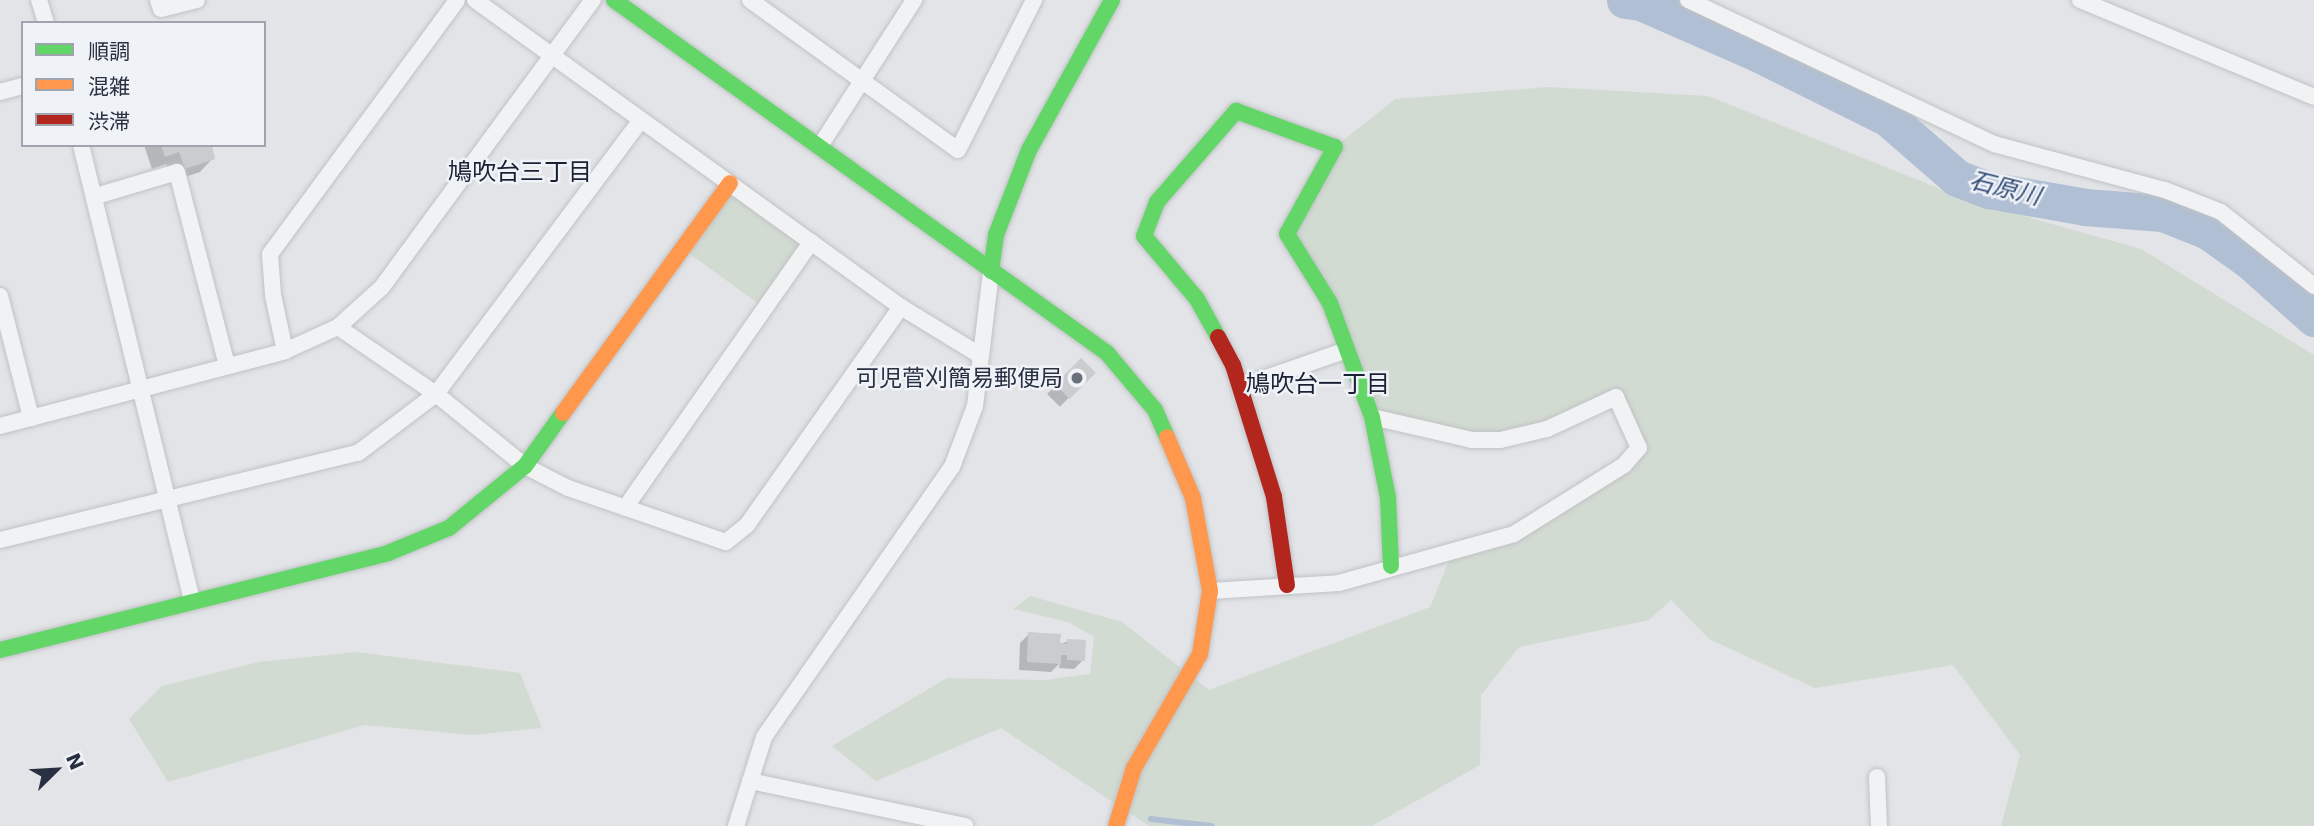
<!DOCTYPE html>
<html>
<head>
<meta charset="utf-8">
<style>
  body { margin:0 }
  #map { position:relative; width:2314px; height:826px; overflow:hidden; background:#e2e4e7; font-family:"DejaVu Sans","Noto Sans JP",sans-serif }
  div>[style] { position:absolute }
  .green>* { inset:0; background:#d2dbd2; transform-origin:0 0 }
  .shadow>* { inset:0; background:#0003; transform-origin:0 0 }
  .stream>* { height:6px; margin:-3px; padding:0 3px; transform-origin:3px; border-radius:3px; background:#b0bfd3 }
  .river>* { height:37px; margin:-18.5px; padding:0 18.5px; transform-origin:18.5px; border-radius:18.5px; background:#b0bfd3 }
  .building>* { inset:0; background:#cacccf; transform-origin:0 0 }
  .roads { filter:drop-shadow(0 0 2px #c0c2c5) drop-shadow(0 0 2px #c0c2c5) }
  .street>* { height:16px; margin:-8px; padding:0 8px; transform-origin:8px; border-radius:8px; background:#f1f2f4 }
  .fast>* { height:16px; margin:-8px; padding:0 8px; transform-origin:8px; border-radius:8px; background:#63d668 }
  .slow>* { height:16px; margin:-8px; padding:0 8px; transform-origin:8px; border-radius:8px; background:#ff974d }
  .jam>* { height:16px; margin:-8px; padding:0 8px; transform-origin:8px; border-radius:8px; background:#b3261e }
  .dots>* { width:19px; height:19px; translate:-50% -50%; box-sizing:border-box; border:4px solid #eff2f7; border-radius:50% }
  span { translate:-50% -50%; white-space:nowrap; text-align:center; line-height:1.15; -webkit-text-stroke:5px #eff2f7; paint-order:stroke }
  .poi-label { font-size:23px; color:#283041 }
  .right { translate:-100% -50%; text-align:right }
  .neighbourhood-label { font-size:24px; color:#1a2132 }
  .water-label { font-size:24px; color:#324d75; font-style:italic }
  .legend { position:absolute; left:21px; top:21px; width:245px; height:126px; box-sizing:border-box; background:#eff2f7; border:2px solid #9fa4ae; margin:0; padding:9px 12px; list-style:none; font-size:21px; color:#283041 }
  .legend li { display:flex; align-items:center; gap:14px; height:35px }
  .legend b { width:35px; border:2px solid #9fa4ae }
  .north { position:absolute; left:21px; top:735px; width:70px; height:70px; -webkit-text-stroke:5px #eff2f7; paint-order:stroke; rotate:66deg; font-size:19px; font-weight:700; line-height:28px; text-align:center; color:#283041 }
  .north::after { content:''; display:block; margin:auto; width:24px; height:32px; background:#283041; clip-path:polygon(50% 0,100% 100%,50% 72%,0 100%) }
</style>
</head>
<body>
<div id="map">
  <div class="green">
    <div style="clip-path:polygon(1548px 87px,1708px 96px,1968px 200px,2141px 249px,2314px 355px,2314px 826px,2001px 826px,2020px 755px,1953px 665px,1815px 688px,1709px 639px,1671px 600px,1649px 620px,1519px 647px,1481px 695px,1480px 765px,1372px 826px,1149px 826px,1001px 728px,876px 781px,832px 746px,947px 678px,1045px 680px,1090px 674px,1094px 637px,1068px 622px,1013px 609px,1030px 596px,1122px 622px,1209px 690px,1430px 607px,1451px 556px,1514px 538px,1642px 446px,1616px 397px,1500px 440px,1372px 417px,1287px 234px,1335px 147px,1395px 99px)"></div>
    <div style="left:730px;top:183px;width:100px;height:81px;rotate:36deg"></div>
    <div style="clip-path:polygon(356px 652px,520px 673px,542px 728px,472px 735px,365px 725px,168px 782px,129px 719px,162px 686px,259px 662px)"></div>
  </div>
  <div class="shadow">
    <div style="clip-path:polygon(144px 145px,209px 145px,213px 158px,200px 172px,172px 181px,166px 164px,152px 169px)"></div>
    <div style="left:1081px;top:360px;width:18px;height:48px;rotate:45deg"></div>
    <div style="clip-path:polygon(1029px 634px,1058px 645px,1068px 641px,1083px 660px,1074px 669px,1059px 668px,1060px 663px,1051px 672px,1019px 670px,1020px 643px)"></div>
  </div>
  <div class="stream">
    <div style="left:1151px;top:819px;width:61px;rotate:6.5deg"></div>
  </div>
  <div class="river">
    <div style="left:1625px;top:0;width:16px;rotate:7deg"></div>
    <div style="left:1641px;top:2px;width:127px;rotate:23.7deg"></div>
    <div style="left:1757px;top:53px;width:146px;rotate:26.4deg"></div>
    <div style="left:1888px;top:118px;width:91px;rotate:41deg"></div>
    <div style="left:1957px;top:178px;width:34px;rotate:21deg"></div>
    <div style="left:1989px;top:190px;width:97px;rotate:10deg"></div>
    <div style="left:2085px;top:207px;width:78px;rotate:4.4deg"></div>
    <div style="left:2163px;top:213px;width:48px;rotate:21.8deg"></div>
    <div style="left:2208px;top:231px;width:52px;rotate:35.5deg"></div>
    <div style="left:2250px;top:261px;width:86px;rotate:41.7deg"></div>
  </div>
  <div class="building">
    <div style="clip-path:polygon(161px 145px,212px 145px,215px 159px,185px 169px,179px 152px,165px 157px)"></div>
    <div style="left:1081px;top:358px;width:21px;height:37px;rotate:45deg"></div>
    <div style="clip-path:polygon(1028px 632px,1061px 634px,1060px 643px,1067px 644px,1067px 639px,1086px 640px,1085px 661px,1067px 660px,1067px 655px,1061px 655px,1061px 664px,1027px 662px)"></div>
  </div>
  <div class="roads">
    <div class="street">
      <div style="left:39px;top:0;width:24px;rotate:73deg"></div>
      <div style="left:158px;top:0;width:9px;rotate:72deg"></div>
      <div style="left:161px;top:9px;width:37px;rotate:-14deg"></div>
      <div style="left:475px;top:0;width:525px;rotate:35.78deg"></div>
      <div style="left:901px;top:307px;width:90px;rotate:31.4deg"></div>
      <div style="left:750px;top:0;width:256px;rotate:35.8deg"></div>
      <div style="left:958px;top:150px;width:168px;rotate:-63.1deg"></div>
      <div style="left:1688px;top:0;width:338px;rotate:25.2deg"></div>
      <div style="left:1994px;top:144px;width:177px;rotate:15.1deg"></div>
      <div style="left:2165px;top:190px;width:60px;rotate:21.4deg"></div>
      <div style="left:2221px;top:212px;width:119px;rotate:38.5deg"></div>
      <div style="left:2080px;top:0;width:253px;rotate:22.5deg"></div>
      <div style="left:0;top:92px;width:24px;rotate:-15deg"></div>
      <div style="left:81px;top:145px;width:468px;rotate:76.3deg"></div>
      <div style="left:820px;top:146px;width:174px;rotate:-57.2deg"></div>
      <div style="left:96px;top:196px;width:84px;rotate:-16.5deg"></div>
      <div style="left:177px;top:172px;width:200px;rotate:75.5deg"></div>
      <div style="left:0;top:296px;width:126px;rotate:75.7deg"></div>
      <div style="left:338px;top:327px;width:119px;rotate:34.4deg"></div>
      <div style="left:436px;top:394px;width:114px;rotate:39deg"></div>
      <div style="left:525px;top:466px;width:48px;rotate:27.1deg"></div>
      <div style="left:568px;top:488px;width:167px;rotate:18.9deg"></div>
      <div style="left:726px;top:542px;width:27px;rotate:-39deg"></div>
      <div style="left:747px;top:525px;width:267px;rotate:-54.8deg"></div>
      <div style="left:285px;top:351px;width:57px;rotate:-102.1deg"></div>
      <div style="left:273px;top:295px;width:41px;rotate:-94.2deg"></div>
      <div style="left:270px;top:254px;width:315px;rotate:-53.6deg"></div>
      <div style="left:1240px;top:387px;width:113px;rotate:-19.1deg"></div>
      <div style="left:0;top:426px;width:295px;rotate:-14.7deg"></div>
      <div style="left:285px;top:351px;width:58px;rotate:-24.4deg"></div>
      <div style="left:338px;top:327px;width:59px;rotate:-42.3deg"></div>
      <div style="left:382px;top:287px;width:356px;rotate:-53.7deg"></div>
      <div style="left:625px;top:508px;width:325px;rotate:-55deg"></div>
      <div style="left:0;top:540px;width:368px;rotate:-13.7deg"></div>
      <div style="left:358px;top:453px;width:98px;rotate:-37.1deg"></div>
      <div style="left:436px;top:394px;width:342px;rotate:-53.2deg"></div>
      <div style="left:1210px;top:591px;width:129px;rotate:-3.5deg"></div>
      <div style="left:1339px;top:583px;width:182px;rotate:-15.6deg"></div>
      <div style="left:1514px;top:534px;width:130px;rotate:-32.1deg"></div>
      <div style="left:1624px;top:465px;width:23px;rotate:-49deg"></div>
      <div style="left:1639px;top:448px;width:56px;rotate:-114.3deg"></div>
      <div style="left:1616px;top:397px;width:76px;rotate:155.1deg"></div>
      <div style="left:1547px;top:429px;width:48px;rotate:166.8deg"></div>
      <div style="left:1500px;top:440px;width:28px;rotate:180deg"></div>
      <div style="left:1472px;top:440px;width:103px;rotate:-167deg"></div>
      <div style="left:1877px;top:777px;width:49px;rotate:87.7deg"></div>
      <div style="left:750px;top:781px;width:220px;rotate:11.8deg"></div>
      <div style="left:736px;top:826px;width:93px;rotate:-72.5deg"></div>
      <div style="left:764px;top:737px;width:329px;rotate:-55.2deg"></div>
      <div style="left:952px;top:467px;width:65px;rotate:-69.3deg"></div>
      <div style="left:975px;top:406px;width:136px;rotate:-83.2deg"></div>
    </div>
    <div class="fast">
      <div style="left:614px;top:0;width:606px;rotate:35.6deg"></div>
      <div style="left:1107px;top:353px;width:75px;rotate:49.9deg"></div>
      <div style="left:1155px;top:410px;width:30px;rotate:66deg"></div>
      <div style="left:991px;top:271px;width:36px;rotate:-82deg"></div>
      <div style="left:996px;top:235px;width:91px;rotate:-68.8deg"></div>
      <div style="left:1029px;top:150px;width:171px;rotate:-61deg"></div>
      <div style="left:1218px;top:337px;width:43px;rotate:-118.9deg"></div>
      <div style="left:1197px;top:299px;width:82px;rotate:-130.1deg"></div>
      <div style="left:1144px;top:236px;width:36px;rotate:-69deg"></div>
      <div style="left:1157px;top:202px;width:121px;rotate:-49deg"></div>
      <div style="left:1236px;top:111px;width:105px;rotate:20deg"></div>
      <div style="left:1335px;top:147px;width:99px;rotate:118.9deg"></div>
      <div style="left:1287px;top:234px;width:81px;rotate:58.1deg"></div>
      <div style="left:1330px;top:303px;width:121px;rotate:69.8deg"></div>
      <div style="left:1372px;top:417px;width:83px;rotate:78.8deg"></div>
      <div style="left:1388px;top:498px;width:68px;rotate:87.5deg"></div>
      <div style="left:0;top:650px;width:400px;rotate:-14deg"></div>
      <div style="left:388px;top:553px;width:66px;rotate:-22.3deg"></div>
      <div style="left:449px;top:528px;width:98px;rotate:-39.2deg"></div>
      <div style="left:525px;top:466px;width:65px;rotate:-54.4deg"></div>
    </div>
    <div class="slow">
      <div style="left:563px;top:413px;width:284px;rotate:-54deg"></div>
      <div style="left:1116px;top:826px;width:61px;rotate:-72.8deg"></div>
      <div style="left:1134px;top:768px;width:132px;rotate:-59.9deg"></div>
      <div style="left:1200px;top:654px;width:64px;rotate:-81deg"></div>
      <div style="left:1210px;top:591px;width:95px;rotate:-100.4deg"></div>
      <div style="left:1193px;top:498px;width:66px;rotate:-113.1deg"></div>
    </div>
    <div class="jam">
      <div style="left:1218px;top:337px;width:32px;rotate:62deg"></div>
      <div style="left:1233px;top:365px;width:138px;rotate:72.7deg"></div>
      <div style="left:1274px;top:497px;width:89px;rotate:81.6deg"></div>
    </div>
  </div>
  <div class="dots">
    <div style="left:1077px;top:378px;background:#696f7b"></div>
  </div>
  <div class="poi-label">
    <span class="right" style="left:1063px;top:378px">可児菅刈簡易郵便局</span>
  </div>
  <div class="neighbourhood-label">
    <span style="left:520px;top:173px">鳩吹台三丁目</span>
    <span style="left:1318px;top:385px">鳩吹台一丁目</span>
  </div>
  <div class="water-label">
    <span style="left:2005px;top:189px;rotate:14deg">石原川</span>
  </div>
  <ul class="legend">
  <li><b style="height:9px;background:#63d668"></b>順調</li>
  <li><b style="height:9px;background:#ff974d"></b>混雑</li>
  <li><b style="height:9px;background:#b3261e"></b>渋滞</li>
  </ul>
  <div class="north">N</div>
</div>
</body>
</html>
